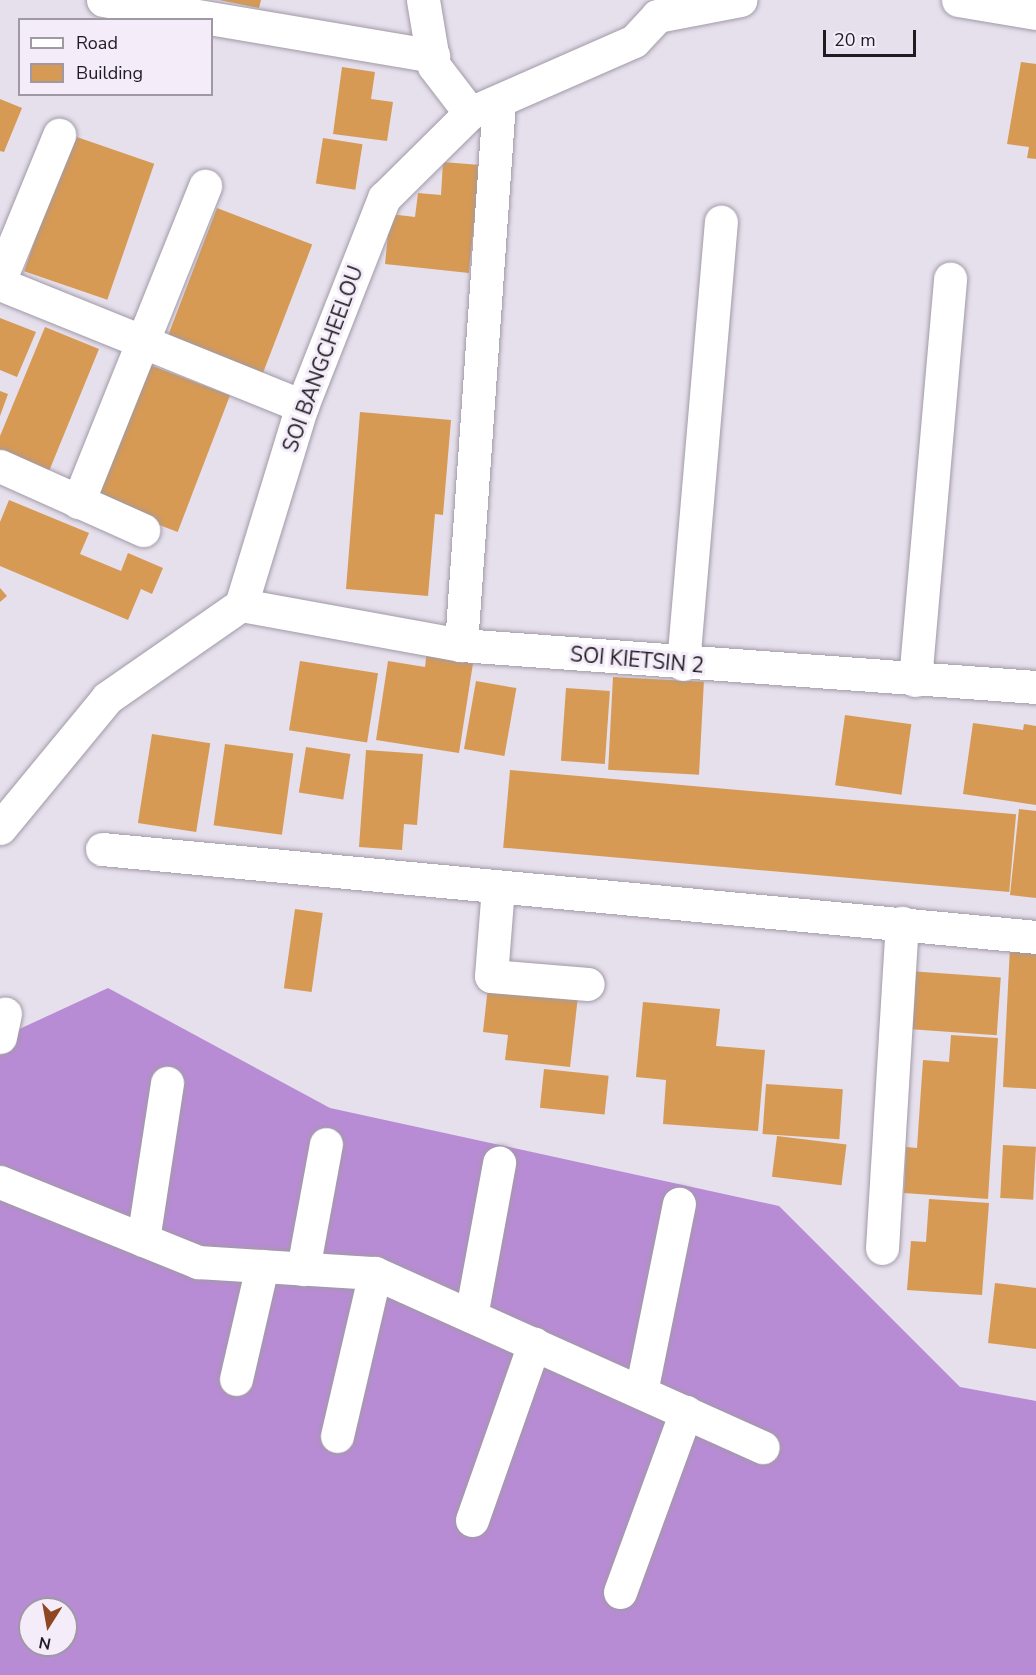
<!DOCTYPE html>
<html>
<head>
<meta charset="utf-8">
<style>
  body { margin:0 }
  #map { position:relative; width:1036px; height:1675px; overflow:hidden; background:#e6dfec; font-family:"Nunito Sans",sans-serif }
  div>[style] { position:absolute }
  .forest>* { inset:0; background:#b88cd4 }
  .building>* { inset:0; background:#d69a54; transform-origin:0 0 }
  .roads { filter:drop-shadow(0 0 2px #a19aa7) drop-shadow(0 0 2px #a19aa7) }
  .minor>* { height:33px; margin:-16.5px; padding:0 16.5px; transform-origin:16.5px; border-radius:16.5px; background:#fff }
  span { translate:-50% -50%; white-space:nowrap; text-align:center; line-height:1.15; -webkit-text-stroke:6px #f4ecf9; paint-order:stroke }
  .street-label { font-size:21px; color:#1f1c21 }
  .legend { position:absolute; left:18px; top:18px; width:195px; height:78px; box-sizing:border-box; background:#f4ecf9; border:2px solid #9f99a3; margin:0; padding:8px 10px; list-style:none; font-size:18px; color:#1f1c21 }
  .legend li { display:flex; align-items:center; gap:12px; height:30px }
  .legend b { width:30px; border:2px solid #9f99a3 }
  .north { position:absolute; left:18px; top:1597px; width:60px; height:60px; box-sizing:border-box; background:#f4ecf9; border:2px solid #9f99a3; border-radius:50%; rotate:191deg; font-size:16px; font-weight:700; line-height:24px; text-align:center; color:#1f1c21 }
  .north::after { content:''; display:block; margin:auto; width:21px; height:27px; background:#8e4722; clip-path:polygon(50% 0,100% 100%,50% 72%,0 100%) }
  .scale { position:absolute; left:823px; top:30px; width:93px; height:27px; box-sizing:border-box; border:3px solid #1f1c21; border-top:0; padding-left:8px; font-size:18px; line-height:21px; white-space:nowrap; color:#1f1c21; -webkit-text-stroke:4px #f4ecf9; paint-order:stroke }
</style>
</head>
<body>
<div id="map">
  <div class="forest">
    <div style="clip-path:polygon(evenodd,108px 988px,330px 1108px,779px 1206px,960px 1387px,1036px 1401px,1036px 1675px,0 1675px,0 1038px,108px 988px,30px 1609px,66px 1609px,66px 1645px,30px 1645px,30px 1609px)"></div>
  </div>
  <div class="building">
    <div style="clip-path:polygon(219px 0,261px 0,259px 8px)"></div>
    <div style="clip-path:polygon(1021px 62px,1036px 64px,1036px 159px,1027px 158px,1029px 147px,1007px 144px)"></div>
    <div style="clip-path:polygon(342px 67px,375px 72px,371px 99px,393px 102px,387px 141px,333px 134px)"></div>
    <div style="clip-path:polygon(0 99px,22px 108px,4px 152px,0 151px)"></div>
    <div style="left:71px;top:135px;width:88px;height:144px;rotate:19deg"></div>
    <div style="left:323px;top:138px;width:40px;height:46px;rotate:9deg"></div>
    <div style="clip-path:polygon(443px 162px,480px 165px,469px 273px,385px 264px,390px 214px,415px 217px,418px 193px,441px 195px)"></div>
    <div style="left:217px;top:208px;width:102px;height:141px;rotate:21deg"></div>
    <div style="clip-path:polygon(0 318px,36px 332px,17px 377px,0 370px)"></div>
    <div style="clip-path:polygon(45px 327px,99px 349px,47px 476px,0 457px,0 436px)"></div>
    <div style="left:145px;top:363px;width:91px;height:146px;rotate:21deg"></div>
    <div style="clip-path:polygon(0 391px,8px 394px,0 416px)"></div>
    <div style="clip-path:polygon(360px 412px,451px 420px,443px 515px,435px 514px,428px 596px,346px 589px)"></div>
    <div style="clip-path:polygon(9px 500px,89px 533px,80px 554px,121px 571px,128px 553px,163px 568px,152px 594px,141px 589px,128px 620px,0 566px,0 522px)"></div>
    <div style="clip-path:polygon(0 588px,7px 596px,0 602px)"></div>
    <div style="clip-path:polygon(427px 650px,474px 657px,459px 753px,376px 740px,388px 661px,425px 667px)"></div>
    <div style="left:300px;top:661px;width:79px;height:70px;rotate:9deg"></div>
    <div style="left:613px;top:677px;width:91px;height:93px;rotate:3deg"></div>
    <div style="left:476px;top:681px;width:41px;height:69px;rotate:10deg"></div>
    <div style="left:566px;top:688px;width:44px;height:73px;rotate:4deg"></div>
    <div style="left:845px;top:715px;width:67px;height:71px;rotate:8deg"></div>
    <div style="clip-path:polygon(973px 723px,1023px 730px,1024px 724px,1036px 726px,1036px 805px,963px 794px)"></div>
    <div style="left:152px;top:734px;width:59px;height:90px;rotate:9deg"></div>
    <div style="left:225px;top:744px;width:69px;height:82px;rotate:8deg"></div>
    <div style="left:306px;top:747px;width:45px;height:46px;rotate:9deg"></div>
    <div style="clip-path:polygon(366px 750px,423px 754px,417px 825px,404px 824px,402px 850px,359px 847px)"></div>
    <div style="left:510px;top:770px;width:508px;height:78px;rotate:5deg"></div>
    <div style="clip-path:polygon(1019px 809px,1036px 811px,1036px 898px,1010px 895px)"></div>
    <div style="left:295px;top:909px;width:28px;height:80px;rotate:8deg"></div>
    <div style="clip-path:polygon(1010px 947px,1036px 948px,1036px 1089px,1003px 1087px)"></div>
    <div style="left:909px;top:971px;width:92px;height:58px;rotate:4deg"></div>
    <div style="clip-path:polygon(488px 986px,578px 996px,570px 1067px,505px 1060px,508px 1035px,483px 1032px)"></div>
    <div style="clip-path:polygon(643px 1002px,720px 1009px,716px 1046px,765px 1050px,758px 1131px,663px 1124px,666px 1080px,636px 1077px)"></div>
    <div style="clip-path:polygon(951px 1035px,998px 1038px,988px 1199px,904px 1193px,906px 1147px,917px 1148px,923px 1060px,949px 1062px)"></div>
    <div style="left:544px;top:1069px;width:65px;height:39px;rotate:6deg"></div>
    <div style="left:766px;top:1084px;width:77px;height:50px;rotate:4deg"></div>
    <div style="left:777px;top:1136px;width:70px;height:41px;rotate:7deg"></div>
    <div style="left:1003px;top:1145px;width:33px;height:53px;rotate:3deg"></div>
    <div style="clip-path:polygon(929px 1199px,989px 1203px,982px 1295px,907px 1290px,911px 1241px,926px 1242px)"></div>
    <div style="clip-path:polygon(995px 1283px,1036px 1288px,1036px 1349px,988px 1343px)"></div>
  </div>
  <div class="roads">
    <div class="minor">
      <div style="left:103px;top:0;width:335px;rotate:9.6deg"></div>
      <div style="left:423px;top:0;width:67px;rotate:80.5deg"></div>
      <div style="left:434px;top:66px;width:59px;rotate:52.5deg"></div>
      <div style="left:958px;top:0;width:79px;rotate:9.5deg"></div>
      <div style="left:0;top:279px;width:156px;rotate:-67.7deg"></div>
      <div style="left:0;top:284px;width:326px;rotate:22deg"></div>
      <div style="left:0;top:466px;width:157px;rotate:24.1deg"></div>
      <div style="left:78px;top:502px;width:341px;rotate:-68.1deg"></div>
      <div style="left:241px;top:605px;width:224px;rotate:10.3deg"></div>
      <div style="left:461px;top:645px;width:577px;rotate:4.18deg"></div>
      <div style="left:461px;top:645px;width:544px;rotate:-86deg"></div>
      <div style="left:683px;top:664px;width:444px;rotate:-85.1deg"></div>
      <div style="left:915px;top:680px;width:403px;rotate:-85deg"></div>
      <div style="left:0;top:828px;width:168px;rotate:-50.5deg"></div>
      <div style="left:107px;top:698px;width:163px;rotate:-34.8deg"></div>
      <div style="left:241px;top:605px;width:208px;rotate:-73deg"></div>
      <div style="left:302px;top:406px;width:224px;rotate:-68.5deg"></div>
      <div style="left:384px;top:198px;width:121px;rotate:-44.7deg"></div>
      <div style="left:470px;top:113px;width:179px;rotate:-23.7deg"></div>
      <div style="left:634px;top:41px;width:34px;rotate:-47deg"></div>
      <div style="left:657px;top:16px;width:85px;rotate:-10.9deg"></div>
      <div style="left:102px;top:849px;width:938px;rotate:5.38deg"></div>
      <div style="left:498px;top:887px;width:89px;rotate:94.5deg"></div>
      <div style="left:491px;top:976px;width:97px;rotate:4.7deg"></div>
      <div style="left:0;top:1037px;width:24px;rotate:-78deg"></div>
      <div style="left:0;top:1182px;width:214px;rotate:22deg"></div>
      <div style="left:198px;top:1262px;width:177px;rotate:3.6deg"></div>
      <div style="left:375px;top:1273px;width:425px;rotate:24.2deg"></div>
      <div style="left:143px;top:1240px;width:159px;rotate:-81.3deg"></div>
      <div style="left:882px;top:1248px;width:326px;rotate:-86.5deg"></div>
      <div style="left:303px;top:1269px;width:127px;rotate:-79.6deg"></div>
      <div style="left:471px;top:1316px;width:156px;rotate:-79.6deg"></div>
      <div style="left:236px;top:1379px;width:116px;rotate:-77deg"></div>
      <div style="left:641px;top:1392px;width:192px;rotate:-78.6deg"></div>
      <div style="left:337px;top:1436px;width:167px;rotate:-76.9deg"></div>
      <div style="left:472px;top:1520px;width:187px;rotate:-70.6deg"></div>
      <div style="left:620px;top:1592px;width:192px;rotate:-69.9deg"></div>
    </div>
  </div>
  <div class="street-label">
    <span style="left:323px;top:359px;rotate:-70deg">SOI BANGCHEELOU</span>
    <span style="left:637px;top:660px;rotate:5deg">SOI KIETSIN 2</span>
  </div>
  <ul class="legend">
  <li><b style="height:8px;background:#fff"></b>Road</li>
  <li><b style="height:16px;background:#d69a54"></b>Building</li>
  </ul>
  <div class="north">N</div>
  <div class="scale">20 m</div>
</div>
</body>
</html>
